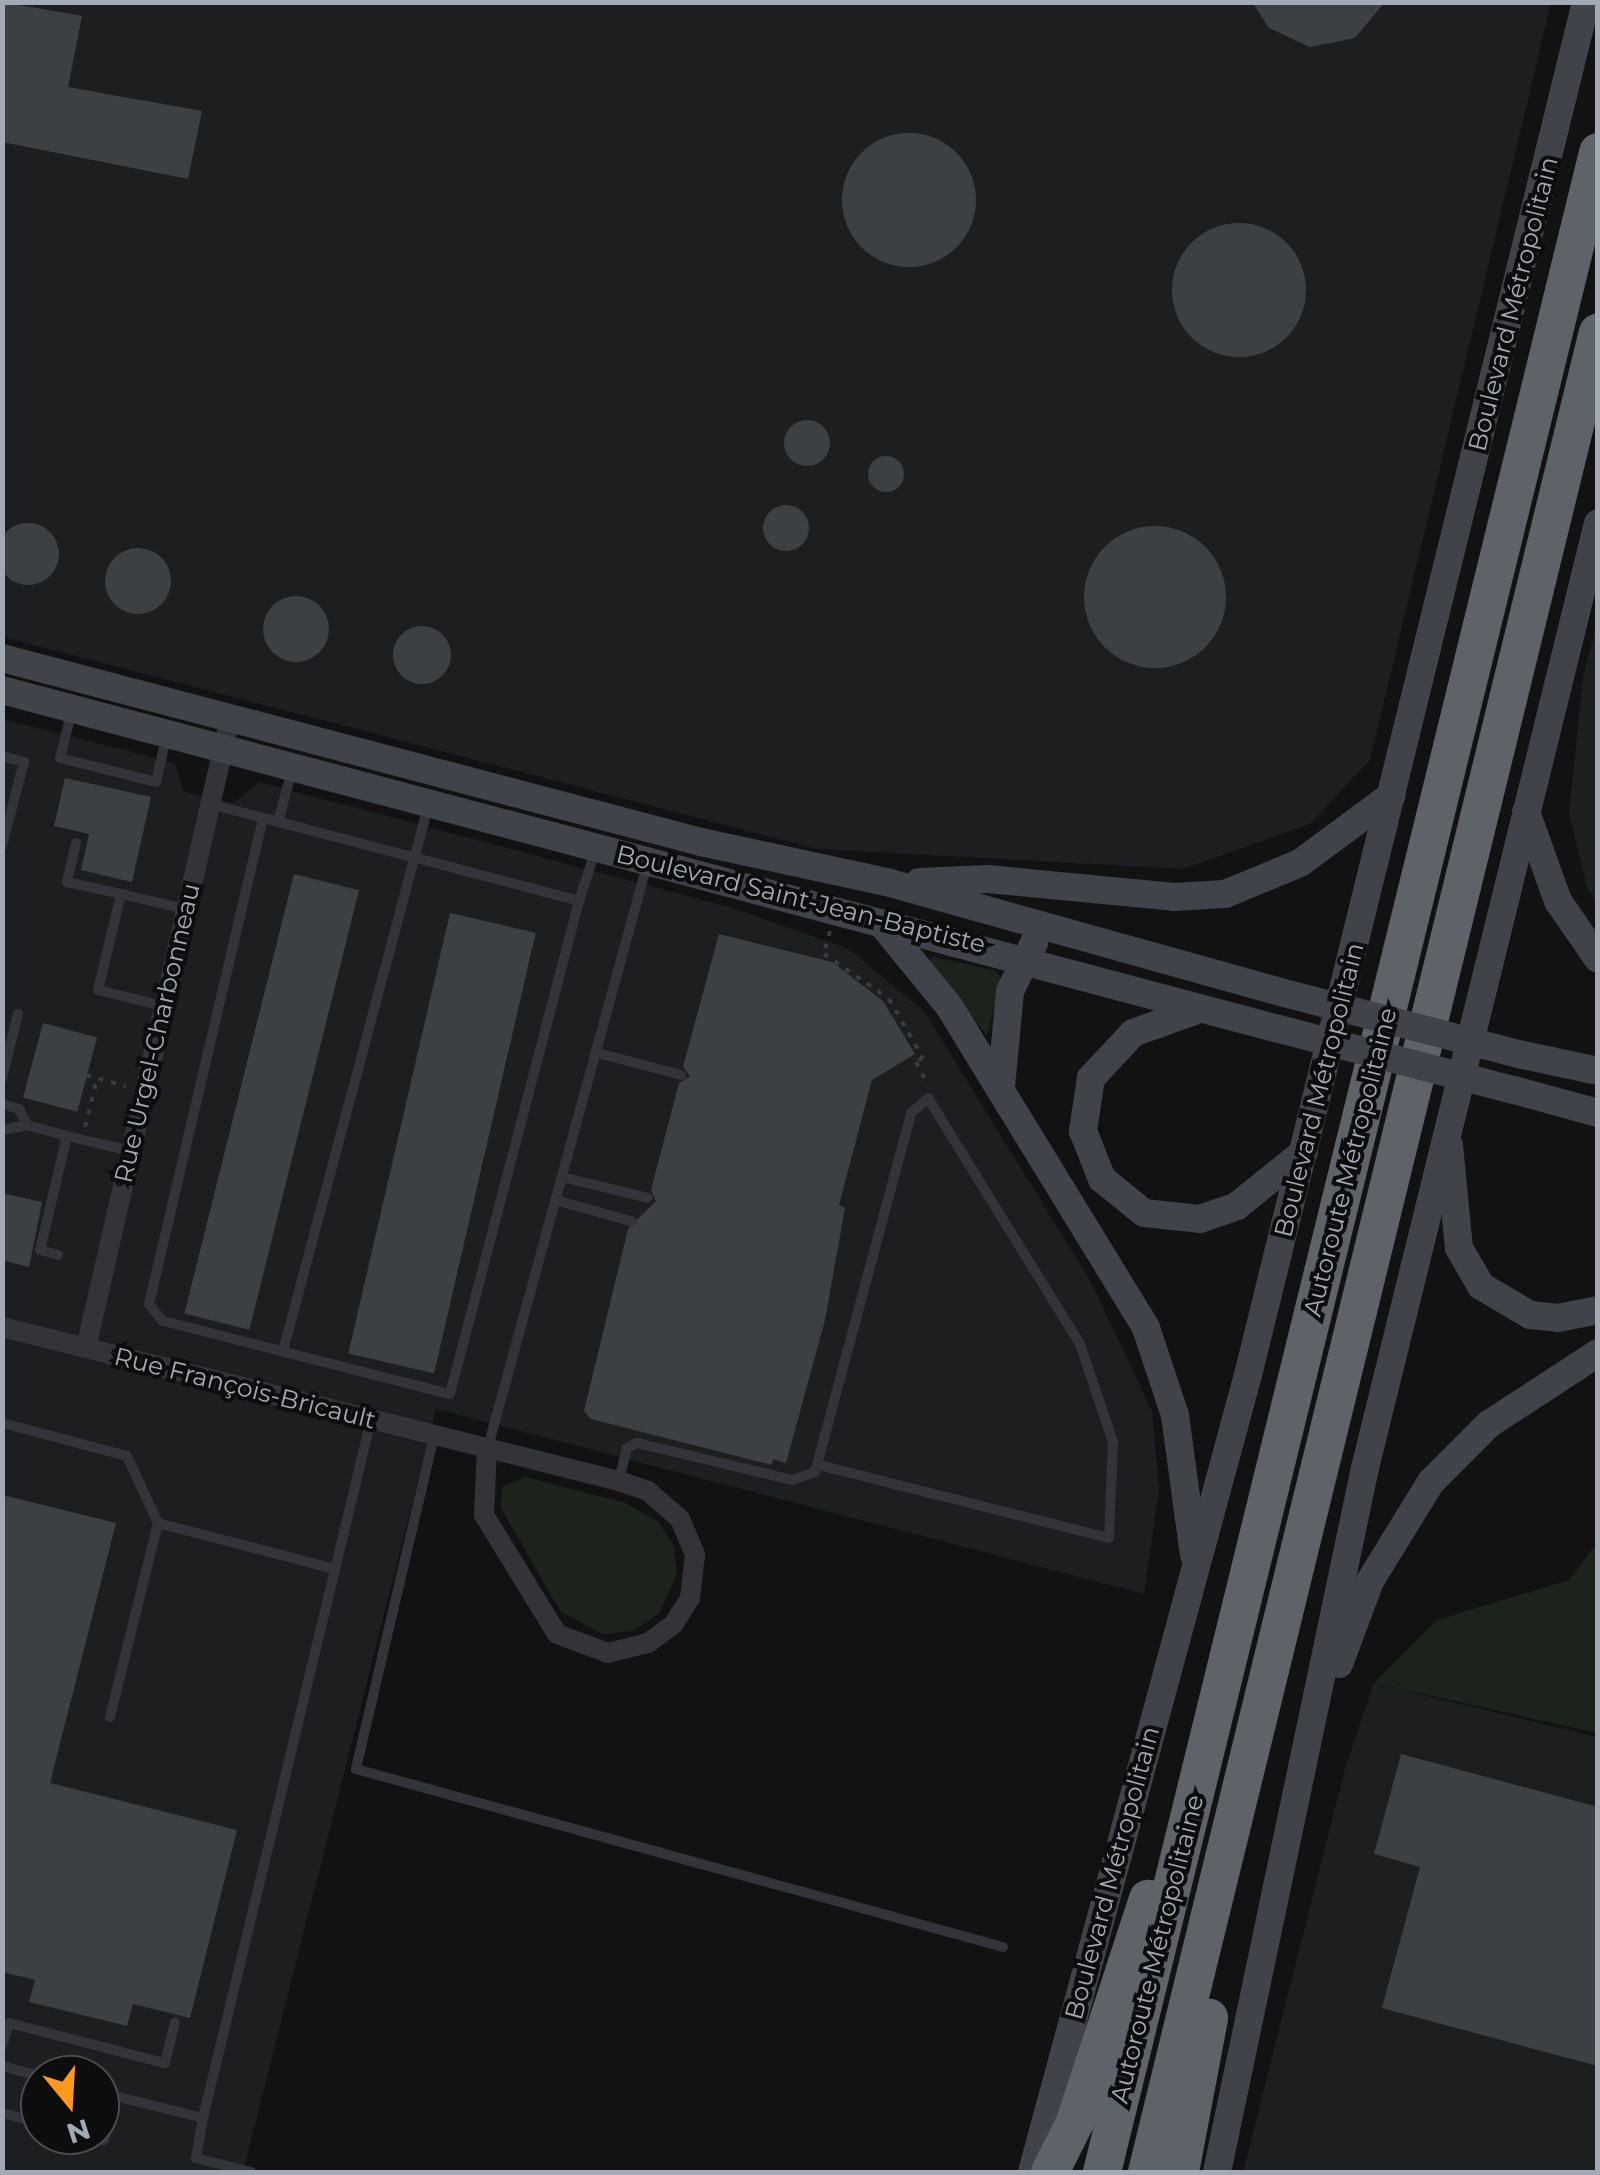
<!DOCTYPE html>
<html>
<head>
<meta charset="utf-8">
<style>
  body { margin:0 }
  #map { position:relative; width:1600px; height:2175px; overflow:hidden; background:#121213; font-family:Montserrat,sans-serif }
  div>[style] { position:absolute }
  .built>* { inset:0; background:#1d1e20 }
  .green>* { inset:0; background:#1b231c }
  .building>* { inset:0; background:#3d4043; transform-origin:0 0 }
  .round { border-radius:50% }
  .path>* { height:4px; margin-top:-2px; transform-origin:0; background:repeating-linear-gradient(90deg,#383b40 0 5px,transparent 0 13px) }
  .service>* { height:10px; margin:-5px; padding:0 5px; transform-origin:5px; border-radius:5px; background:#323439 }
  .minor>* { height:20px; margin:-10px; padding:0 10px; transform-origin:10px; border-radius:10px; background:#323439 }
  .secondary>* { height:28px; margin:-14px; padding:0 14px; transform-origin:14px; border-radius:14px; background:#404349 }
  .motorway>* { height:38px; margin:-19px; padding:0 19px; transform-origin:19px; border-radius:19px; background:#5e636a }
  .secondary-bridge>* { height:28px; margin:-14px; padding:0 14px; transform-origin:14px; border-radius:14px; background:#404349 }
  span { translate:-50% -50%; white-space:nowrap; text-align:center; line-height:1.15; -webkit-text-stroke:8px #0d0d0e; paint-order:stroke }
  .street-label { font-size:25px; color:#a2aab5 }
  .frame { position:absolute; inset:0; border:5px solid #a2aab5; pointer-events:none }
  .north { position:absolute; left:20px; top:2055px; width:100px; height:100px; box-sizing:border-box; background:#0d0d0e; border:2px solid #494c51; border-radius:50%; rotate:162deg; font-size:28px; font-weight:700; line-height:40px; text-align:center; color:#a2aab5 }
  .north::after { content:''; display:block; margin:auto; width:35px; height:45px; background:#ff981e; clip-path:polygon(50% 0,100% 100%,50% 72%,0 100%) }
</style>
</head>
<body>
<div id="map">
  <div class="built">
    <div style="clip-path:polygon(2px 3px,1551px 3px,1370px 760px,1310px 824px,1183px 869px,817px 849px,3px 637px)"></div>
    <div style="clip-path:polygon(1597px 623px,1597px 902px,1587px 887px,1569px 814px,1583px 677px)"></div>
    <div style="clip-path:polygon(evenodd,2px 719px,175px 763px,184px 792px,234px 803px,259px 782px,729px 907px,849px 949px,924px 1011px,1091px 1282px,1152px 1411px,1159px 1489px,1144px 1594px,436px 1409px,243px 2172px,3px 2172px,2px 719px,40px 2075px,100px 2075px,100px 2135px,40px 2135px,40px 2075px)"></div>
    <div style="clip-path:polygon(1374px 1683px,1597px 1737px,1597px 2172px,1243px 2172px,1346px 1765px)"></div>
  </div>
  <div class="green">
    <div style="clip-path:polygon(933px 957px,994px 970px,1002px 978px,987px 1036px,929px 961px)"></div>
    <div style="clip-path:polygon(525px 1477px,623px 1502px,659px 1522px,674px 1546px,677px 1574px,659px 1614px,633px 1631px,603px 1634px,560px 1611px,501px 1508px,502px 1487px)"></div>
    <div style="clip-path:polygon(1597px 1543px,1597px 1733px,1374px 1683px,1437px 1620px,1569px 1580px)"></div>
  </div>
  <div class="building">
    <div style="clip-path:polygon(2px 2px,82px 16px,68px 87px,202px 111px,188px 179px,2px 142px)"></div>
    <div style="clip-path:polygon(1252px 2px,1385px 2px,1355px 38px,1310px 47px,1269px 28px)"></div>
    <div class="round" style="left:842px;top:133px;width:134px;height:134px"></div>
    <div class="round" style="left:1172px;top:223px;width:134px;height:134px"></div>
    <div class="round" style="left:784px;top:420px;width:46px;height:46px"></div>
    <div class="round" style="left:868px;top:456px;width:36px;height:36px"></div>
    <div class="round" style="left:763px;top:505px;width:46px;height:46px"></div>
    <div class="round" style="left:-3px;top:523px;width:62px;height:62px"></div>
    <div class="round" style="left:1084px;top:526px;width:142px;height:142px"></div>
    <div class="round" style="left:105px;top:548px;width:66px;height:66px"></div>
    <div class="round" style="left:263px;top:596px;width:66px;height:66px"></div>
    <div class="round" style="left:393px;top:626px;width:58px;height:58px"></div>
    <div style="clip-path:polygon(65px 778px,151px 797px,132px 882px,81px 870px,89px 834px,54px 826px)"></div>
    <div style="left:294px;top:874px;width:67px;height:453px;rotate:14deg"></div>
    <div style="left:450px;top:913px;width:88px;height:452px;rotate:13deg"></div>
    <div style="clip-path:polygon(719px 934px,832px 962px,883px 1001px,915px 1054px,872px 1080px,839px 1205px,845px 1208px,825px 1320px,786px 1463px,773px 1459px,772px 1465px,591px 1419px,584px 1411px,628px 1229px,656px 1201px,651px 1190px,679px 1083px,690px 1076px,683px 1067px)"></div>
    <div style="left:43px;top:1023px;width:56px;height:77px;rotate:15deg"></div>
    <div style="clip-path:polygon(2px 1193px,42px 1202px,29px 1267px,2px 1260px)"></div>
    <div style="clip-path:polygon(2px 1495px,116px 1523px,50px 1783px,237px 1830px,190px 2018px,133px 2004px,127px 2026px,29px 2002px,35px 1980px,2px 1972px)"></div>
    <div style="clip-path:polygon(1401px 1754px,1598px 1807px,1598px 2066px,1382px 2008px,1420px 1867px,1374px 1854px)"></div>
  </div>
  <div class="path">
    <div style="left:830px;top:931px;width:24px;rotate:105deg"></div>
    <div style="left:824px;top:954px;width:79px;rotate:34.7deg"></div>
    <div style="left:889px;top:999px;width:68px;rotate:60deg"></div>
    <div style="left:923px;top:1058px;width:8px;rotate:150deg"></div>
    <div style="left:916px;top:1062px;width:26px;rotate:62deg"></div>
    <div style="left:86px;top:1075px;width:41px;rotate:15.8deg"></div>
    <div style="left:85px;top:1127px;width:50px;rotate:-76.2deg"></div>
  </div>
  <div class="service">
    <div style="left:72px;top:710px;width:49px;rotate:104deg"></div>
    <div style="left:60px;top:758px;width:99px;rotate:14deg"></div>
    <div style="left:156px;top:782px;width:49px;rotate:-77.1deg"></div>
    <div style="left:2px;top:756px;width:23px;rotate:15deg"></div>
    <div style="left:24px;top:762px;width:86px;rotate:104.8deg"></div>
    <div style="left:210px;top:804px;width:382px;rotate:14.7deg"></div>
    <div style="left:579px;top:901px;width:52px;rotate:-71.9deg"></div>
    <div style="left:263px;top:818px;width:499px;rotate:103.2deg"></div>
    <div style="left:149px;top:1304px;width:22px;rotate:51deg"></div>
    <div style="left:163px;top:1321px;width:296px;rotate:14.3deg"></div>
    <div style="left:450px;top:1394px;width:510px;rotate:-75.34deg"></div>
    <div style="left:278px;top:822px;width:54px;rotate:-74.9deg"></div>
    <div style="left:76px;top:843px;width:40px;rotate:103deg"></div>
    <div style="left:67px;top:882px;width:55px;rotate:12.5deg"></div>
    <div style="left:163px;top:1006px;width:67px;rotate:-166.2deg"></div>
    <div style="left:98px;top:990px;width:99px;rotate:-76.5deg"></div>
    <div style="left:121px;top:894px;width:67px;rotate:13deg"></div>
    <div style="left:598px;top:1053px;width:86px;rotate:14.8deg"></div>
    <div style="left:2px;top:1078px;width:66px;rotate:-76deg"></div>
    <div style="left:2px;top:1104px;width:18px;rotate:16deg"></div>
    <div style="left:19px;top:1109px;width:18px;rotate:63deg"></div>
    <div style="left:27px;top:1125px;width:41px;rotate:15.4deg"></div>
    <div style="left:2px;top:1130px;width:25px;rotate:-11deg"></div>
    <div style="left:566px;top:1178px;width:84px;rotate:13.7deg"></div>
    <div style="left:555px;top:1200px;width:79px;rotate:15.4deg"></div>
    <div style="left:58px;top:1255px;width:19px;rotate:-164deg"></div>
    <div style="left:40px;top:1250px;width:117px;rotate:-76.7deg"></div>
    <div style="left:67px;top:1136px;width:66px;rotate:13.2deg"></div>
    <div style="left:283px;top:1351px;width:567px;rotate:-75.08deg"></div>
    <div style="left:2px;top:1423px;width:129px;rotate:14.8deg"></div>
    <div style="left:127px;top:1456px;width:74px;rotate:65.2deg"></div>
    <div style="left:434px;top:1436px;width:342px;rotate:103.2deg"></div>
    <div style="left:356px;top:1769px;width:671px;rotate:15.38deg"></div>
    <div style="left:488px;top:1447px;width:607px;rotate:-74.73deg"></div>
    <div style="left:619px;top:1480px;width:33px;rotate:-76deg"></div>
    <div style="left:627px;top:1448px;width:11px;rotate:-27deg"></div>
    <div style="left:637px;top:1443px;width:159px;rotate:13.4deg"></div>
    <div style="left:792px;top:1480px;width:24px;rotate:-19deg"></div>
    <div style="left:815px;top:1472px;width:372px;rotate:-75deg"></div>
    <div style="left:911px;top:1113px;width:23px;rotate:-41deg"></div>
    <div style="left:928px;top:1098px;width:289px;rotate:58.3deg"></div>
    <div style="left:1080px;top:1344px;width:103px;rotate:71.4deg"></div>
    <div style="left:1113px;top:1442px;width:96px;rotate:92.4deg"></div>
    <div style="left:1109px;top:1538px;width:299px;rotate:-165.9deg"></div>
    <div style="left:110px;top:1717px;width:200px;rotate:-76.1deg"></div>
    <div style="left:158px;top:1523px;width:183px;rotate:14.6deg"></div>
    <div style="left:2px;top:2045px;width:23px;rotate:-72deg"></div>
    <div style="left:9px;top:2023px;width:161px;rotate:14.4deg"></div>
    <div style="left:165px;top:2063px;width:42px;rotate:-76.3deg"></div>
    <div style="left:2px;top:2066px;width:39px;rotate:15deg"></div>
    <div style="left:115px;top:2096px;width:91px;rotate:14deg"></div>
    <div style="left:203px;top:2118px;width:41px;rotate:99.9deg"></div>
    <div style="left:196px;top:2158px;width:57px;rotate:14.3deg"></div>
    <div style="left:2px;top:2113px;width:39px;rotate:15deg"></div>
    <div style="left:203px;top:2118px;width:718px;rotate:-76.47deg"></div>
    <div style="left:86px;top:2135px;width:19px;rotate:16deg"></div>
    <div style="left:104px;top:2140px;width:45px;rotate:-76deg"></div>
    <div style="left:115px;top:2096px;width:16px;rotate:-165deg"></div>
  </div>
  <div class="minor">
    <div style="left:2px;top:1327px;width:636px;rotate:14.01deg"></div>
    <div style="left:619px;top:1481px;width:31px;rotate:19deg"></div>
    <div style="left:648px;top:1491px;width:43px;rotate:41.2deg"></div>
    <div style="left:680px;top:1519px;width:39px;rotate:67deg"></div>
    <div style="left:695px;top:1555px;width:43px;rotate:96.6deg"></div>
    <div style="left:690px;top:1598px;width:31px;rotate:122deg"></div>
    <div style="left:674px;top:1624px;width:32px;rotate:144deg"></div>
    <div style="left:648px;top:1643px;width:41px;rotate:166deg"></div>
    <div style="left:608px;top:1653px;width:54px;rotate:-159.6deg"></div>
    <div style="left:557px;top:1634px;width:140px;rotate:-121.5deg"></div>
    <div style="left:484px;top:1515px;width:66px;rotate:-87.4deg"></div>
    <div style="left:86px;top:1348px;width:646px;rotate:-77.12deg"></div>
  </div>
  <div class="secondary">
    <div style="left:2px;top:658px;width:723px;rotate:14.75deg"></div>
    <div style="left:701px;top:842px;width:193px;rotate:12.2deg"></div>
    <div style="left:890px;top:883px;width:413px;rotate:15.6deg"></div>
    <div style="left:2px;top:690px;width:1321px;rotate:14.87deg"></div>
    <div style="left:1526px;top:812px;width:95px;rotate:70.2deg"></div>
    <div style="left:1558px;top:901px;width:70px;rotate:55.4deg"></div>
    <div style="left:919px;top:882px;width:69px;rotate:-2.5deg"></div>
    <div style="left:988px;top:879px;width:187px;rotate:5.5deg"></div>
    <div style="left:1174px;top:897px;width:51px;rotate:-3.4deg"></div>
    <div style="left:1225px;top:894px;width:81px;rotate:-22.5deg"></div>
    <div style="left:1300px;top:863px;width:114px;rotate:-36.5deg"></div>
    <div style="left:881px;top:923px;width:107px;rotate:50.7deg"></div>
    <div style="left:949px;top:1006px;width:377px;rotate:58.5deg"></div>
    <div style="left:1146px;top:1328px;width:92px;rotate:71.6deg"></div>
    <div style="left:1175px;top:1415px;width:141px;rotate:82.3deg"></div>
    <div style="left:1200px;top:1009px;width:71px;rotate:160.3deg"></div>
    <div style="left:1133px;top:1033px;width:62px;rotate:133deg"></div>
    <div style="left:1091px;top:1078px;width:54px;rotate:98.6deg"></div>
    <div style="left:1083px;top:1131px;width:52px;rotate:68.4deg"></div>
    <div style="left:1102px;top:1179px;width:54px;rotate:39deg"></div>
    <div style="left:1144px;top:1213px;width:56px;rotate:6.1deg"></div>
    <div style="left:1200px;top:1219px;width:39px;rotate:-19deg"></div>
    <div style="left:1237px;top:1206px;width:86px;rotate:-38.9deg"></div>
    <div style="left:1523px;top:1055px;width:77px;rotate:12deg"></div>
    <div style="left:1001px;top:1087px;width:96px;rotate:-84.6deg"></div>
    <div style="left:1010px;top:991px;width:54px;rotate:-63.4deg"></div>
    <div style="left:1514px;top:1090px;width:87px;rotate:15.3deg"></div>
    <div style="left:1449px;top:1145px;width:103px;rotate:84.5deg"></div>
    <div style="left:1459px;top:1248px;width:44px;rotate:59.9deg"></div>
    <div style="left:1481px;top:1286px;width:57px;rotate:30.6deg"></div>
    <div style="left:1530px;top:1315px;width:28px;rotate:6deg"></div>
    <div style="left:1558px;top:1318px;width:41px;rotate:-11.3deg"></div>
    <div style="left:1339px;top:1664px;width:89px;rotate:-69.5deg"></div>
    <div style="left:1370px;top:1581px;width:116px;rotate:-58.4deg"></div>
    <div style="left:1431px;top:1482px;width:82px;rotate:-45deg"></div>
    <div style="left:1489px;top:1424px;width:130px;rotate:-33.1deg"></div>
    <div style="left:1032px;top:2172px;width:826px;rotate:-74.84deg"></div>
    <div style="left:1248px;top:1375px;width:1414px;rotate:-76.17deg"></div>
    <div style="left:1217px;top:2172px;width:719px;rotate:-78.13deg"></div>
    <div style="left:1365px;top:1468px;width:973px;rotate:-76.15deg"></div>
  </div>
  <div class="motorway">
    <div style="left:1050px;top:2172px;width:56px;rotate:-63.4deg"></div>
    <div style="left:1075px;top:2122px;width:235px;rotate:-71.9deg"></div>
    <div style="left:1102px;top:2172px;width:2080px;rotate:-76.2deg"></div>
    <div style="left:1147px;top:2172px;width:1894px;rotate:-76.23deg"></div>
    <div style="left:1180px;top:2172px;width:157px;rotate:-79.3deg"></div>
  </div>
  <div class="secondary-bridge">
    <div style="left:1288px;top:994px;width:243px;rotate:14.6deg"></div>
    <div style="left:1279px;top:1029px;width:243px;rotate:14.6deg"></div>
  </div>
  <div class="street-label">
    <span style="left:1513px;top:304px;rotate:-76deg">Boulevard Métropolitain</span>
    <span style="left:801px;top:899px;rotate:14deg">Boulevard Saint-Jean-Baptiste</span>
    <span style="left:157px;top:1033px;rotate:-77deg">Rue Urgel-Charbonneau</span>
    <span style="left:1319px;top:1090px;rotate:-76deg">Boulevard Métropolitain</span>
    <span style="left:1350px;top:1162px;rotate:-76deg">Autoroute Métropolitaine</span>
    <span style="left:245px;top:1388px;rotate:14deg">Rue François-Bricault</span>
    <span style="left:1112px;top:1873px;rotate:-75deg">Boulevard Métropolitain</span>
    <span style="left:1157px;top:1949px;rotate:-76deg">Autoroute Métropolitaine</span>
  </div>
  <div class="frame"></div>
  <div class="north">N</div>
</div>
</body>
</html>
